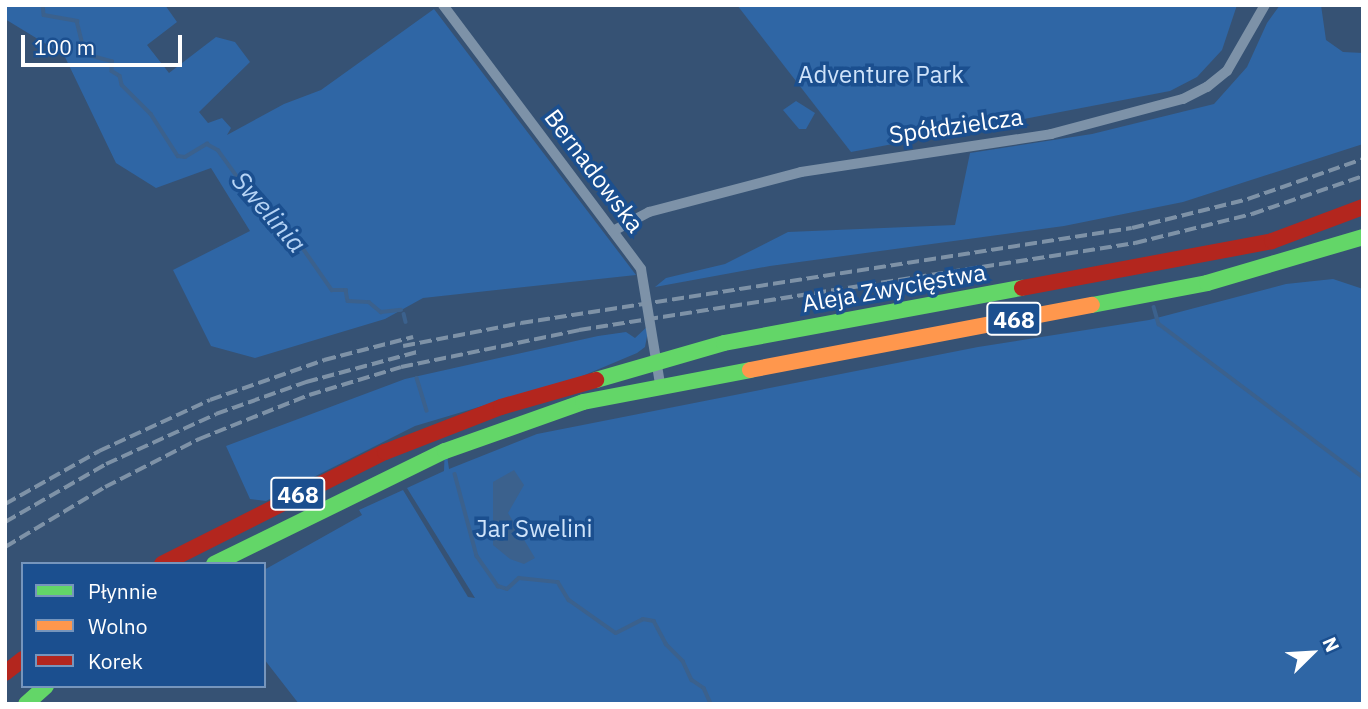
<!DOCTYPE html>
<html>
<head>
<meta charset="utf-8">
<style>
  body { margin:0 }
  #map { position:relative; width:1368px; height:709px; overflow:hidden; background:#365274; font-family:"IBM Plex Sans",sans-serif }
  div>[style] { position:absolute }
  .green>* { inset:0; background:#2f66a5 }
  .water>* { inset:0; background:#3b618d }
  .stream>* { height:3.5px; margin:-1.75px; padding:0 1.75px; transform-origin:1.75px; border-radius:1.75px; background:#3b618d }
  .street>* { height:10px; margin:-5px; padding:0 5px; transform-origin:5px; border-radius:5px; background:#7d92a8 }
  .fast>* { height:16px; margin:-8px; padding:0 8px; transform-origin:8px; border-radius:8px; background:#63d668 }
  .slow>* { height:16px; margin:-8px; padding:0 8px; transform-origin:8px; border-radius:8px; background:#ff974d }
  .jam>* { height:16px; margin:-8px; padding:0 8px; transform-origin:8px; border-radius:8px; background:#b3261e }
  .rail>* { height:3.5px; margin-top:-1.75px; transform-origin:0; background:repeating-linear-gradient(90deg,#7e92a7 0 12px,transparent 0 17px) }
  span { translate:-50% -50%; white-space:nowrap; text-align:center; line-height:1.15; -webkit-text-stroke:7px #1b4f8f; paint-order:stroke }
  .shield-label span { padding:2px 5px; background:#1b4f8f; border:2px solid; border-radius:5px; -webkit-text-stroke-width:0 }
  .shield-label { font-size:23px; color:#fff; font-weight:700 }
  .park-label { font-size:24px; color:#cfe3fa }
  .street-label { font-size:24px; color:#fff }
  .water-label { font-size:26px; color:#b5d3f5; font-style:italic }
  .frame { position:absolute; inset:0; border:7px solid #fff; pointer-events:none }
  .legend { position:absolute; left:21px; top:562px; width:245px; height:126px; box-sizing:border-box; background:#1b4f8f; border:2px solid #7695bc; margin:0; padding:9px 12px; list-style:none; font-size:21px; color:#fff }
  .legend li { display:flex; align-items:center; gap:14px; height:35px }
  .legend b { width:35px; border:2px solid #7695bc }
  .north { position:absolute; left:1277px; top:618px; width:70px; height:70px; -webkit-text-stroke:5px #1b4f8f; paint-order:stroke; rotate:66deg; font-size:19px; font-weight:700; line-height:28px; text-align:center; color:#fff }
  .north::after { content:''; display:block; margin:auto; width:24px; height:32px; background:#fff; clip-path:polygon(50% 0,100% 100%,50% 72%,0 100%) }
  .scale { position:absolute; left:21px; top:35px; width:161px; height:32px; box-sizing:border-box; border:4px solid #fff; border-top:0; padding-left:9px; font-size:21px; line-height:24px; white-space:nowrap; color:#fff; -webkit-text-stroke:5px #1b4f8f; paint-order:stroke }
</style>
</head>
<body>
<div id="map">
  <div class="green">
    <div style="clip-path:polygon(5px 5px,165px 5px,177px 22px,147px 45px,169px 73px,216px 37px,235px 42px,250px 62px,199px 112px,208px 123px,222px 118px,231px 128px,227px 135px,284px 104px,321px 90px,434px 9px,636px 275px,423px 298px,385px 319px,255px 358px,211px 346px,173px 270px,250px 231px,211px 168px,156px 188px,116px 163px,64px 55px,5px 19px)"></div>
    <div style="clip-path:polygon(737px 5px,1237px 5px,1222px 50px,1197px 77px,1170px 91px,851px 152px)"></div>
    <div style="clip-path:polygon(1280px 5px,1321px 5px,1326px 40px,1343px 52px,1363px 53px,1363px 144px,1183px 202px,1064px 226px,770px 266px,655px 287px,666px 278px,725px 264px,788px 232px,955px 225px,970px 153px,1092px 134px,1214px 104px,1247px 67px,1267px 23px)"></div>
    <div style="clip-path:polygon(796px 101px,815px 113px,806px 129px,799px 129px,783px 110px)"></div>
    <div style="clip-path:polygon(1333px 279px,1363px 289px,1363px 704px,299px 704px,264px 659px,264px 570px,362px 515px,359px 510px,403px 490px,468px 597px,475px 598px,407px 488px,444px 471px,445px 442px,449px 469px,537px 434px,978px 347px,1149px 320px,1286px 284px)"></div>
    <div style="clip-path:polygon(649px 325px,645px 347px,637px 353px,580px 377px,415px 426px,266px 501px,250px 499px,226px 446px,405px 379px,598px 336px,626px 332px,635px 338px)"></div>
  </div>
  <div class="water">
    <div style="clip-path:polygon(514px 470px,524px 485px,508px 513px,535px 558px,524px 564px,510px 559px,493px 545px,493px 482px)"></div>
  </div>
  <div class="stream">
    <div style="left:43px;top:5px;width:10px;rotate:84deg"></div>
    <div style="left:44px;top:15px;width:34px;rotate:10deg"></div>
    <div style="left:77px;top:21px;width:34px;rotate:76deg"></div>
    <div style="left:85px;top:54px;width:28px;rotate:15deg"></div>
    <div style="left:112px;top:61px;width:10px;rotate:90deg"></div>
    <div style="left:112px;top:71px;width:9px;rotate:32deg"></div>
    <div style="left:120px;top:76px;width:9px;rotate:77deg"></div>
    <div style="left:122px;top:85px;width:41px;rotate:45deg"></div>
    <div style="left:151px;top:114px;width:50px;rotate:57.3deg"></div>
    <div style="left:178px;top:156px;width:7px;rotate:8deg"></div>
    <div style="left:185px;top:157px;width:26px;rotate:-31deg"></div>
    <div style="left:207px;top:144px;width:13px;rotate:29deg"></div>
    <div style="left:218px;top:150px;width:77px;rotate:54deg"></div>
    <div style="left:263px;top:212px;width:23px;rotate:43deg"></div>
    <div style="left:280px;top:228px;width:11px;rotate:15deg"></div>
    <div style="left:291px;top:231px;width:72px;rotate:55.2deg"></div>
    <div style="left:332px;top:290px;width:14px"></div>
    <div style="left:346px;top:290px;width:11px;rotate:80deg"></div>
    <div style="left:348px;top:301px;width:21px;rotate:3deg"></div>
    <div style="left:369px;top:302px;width:16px;rotate:40deg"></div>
    <div style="left:381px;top:312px;width:20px;rotate:-6deg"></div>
    <div style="left:1154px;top:307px;width:18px;rotate:74deg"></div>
    <div style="left:1159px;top:324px;width:255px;rotate:36.9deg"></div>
    <div style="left:404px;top:314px;width:8px;rotate:76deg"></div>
    <div style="left:417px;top:378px;width:34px;rotate:73deg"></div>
    <div style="left:455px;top:474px;width:85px;rotate:75deg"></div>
    <div style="left:477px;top:556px;width:37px;rotate:55deg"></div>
    <div style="left:498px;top:586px;width:9px;rotate:18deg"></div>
    <div style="left:507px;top:589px;width:16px;rotate:-43deg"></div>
    <div style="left:519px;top:578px;width:39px;rotate:6deg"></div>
    <div style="left:558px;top:582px;width:21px;rotate:59deg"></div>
    <div style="left:569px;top:600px;width:57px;rotate:35.1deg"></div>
    <div style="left:616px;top:633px;width:30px;rotate:-27deg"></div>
    <div style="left:643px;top:619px;width:11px;rotate:10deg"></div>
    <div style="left:654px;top:621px;width:26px;rotate:62deg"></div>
    <div style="left:666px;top:644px;width:24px;rotate:45deg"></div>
    <div style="left:683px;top:661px;width:21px;rotate:65deg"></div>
    <div style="left:692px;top:680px;width:14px;rotate:34deg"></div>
    <div style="left:704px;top:688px;width:17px;rotate:66deg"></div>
    <div style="left:750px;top:704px;width:4px"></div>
  </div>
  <div class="street">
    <div style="left:443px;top:5px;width:330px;rotate:53.1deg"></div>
    <div style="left:641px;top:269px;width:117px;rotate:80.6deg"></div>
    <div style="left:613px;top:231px;width:41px;rotate:-27.8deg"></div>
    <div style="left:649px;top:212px;width:157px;rotate:-14.7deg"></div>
    <div style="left:801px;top:172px;width:253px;rotate:-8.6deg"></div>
    <div style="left:1051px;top:134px;width:137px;rotate:-14.9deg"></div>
    <div style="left:1183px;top:99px;width:27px;rotate:-27deg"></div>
    <div style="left:1207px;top:87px;width:26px;rotate:-39deg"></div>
    <div style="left:1227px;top:71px;width:76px;rotate:-60.1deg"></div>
  </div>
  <div class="fast">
    <div style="left:1092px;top:305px;width:117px;rotate:-10.8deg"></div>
    <div style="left:1207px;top:283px;width:163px;rotate:-16.4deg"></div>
    <div style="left:596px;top:380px;width:133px;rotate:-16.1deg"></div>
    <div style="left:724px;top:343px;width:303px;rotate:-10.5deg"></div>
    <div style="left:214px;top:564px;width:257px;rotate:-26.1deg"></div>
    <div style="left:445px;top:451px;width:146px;rotate:-19.5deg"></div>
    <div style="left:583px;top:402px;width:170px;rotate:-10.8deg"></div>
    <div style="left:26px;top:704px;width:27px;rotate:-42deg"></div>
  </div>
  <div class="slow">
    <div style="left:750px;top:370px;width:348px;rotate:-10.8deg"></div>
  </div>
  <div class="jam">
    <div style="left:1022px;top:288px;width:254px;rotate:-10.6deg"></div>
    <div style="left:1272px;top:241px;width:97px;rotate:-20.5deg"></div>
    <div style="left:162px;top:564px;width:250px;rotate:-26.7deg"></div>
    <div style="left:385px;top:452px;width:124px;rotate:-21.2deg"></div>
    <div style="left:501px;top:407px;width:99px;rotate:-15.9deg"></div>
    <div style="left:5px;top:673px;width:23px;rotate:-38deg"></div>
  </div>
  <div class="rail">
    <div style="left:403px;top:346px;width:120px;rotate:-11deg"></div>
    <div style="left:521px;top:323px;width:618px;rotate:-8.84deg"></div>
    <div style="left:1132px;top:228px;width:120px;rotate:-14deg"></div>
    <div style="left:1248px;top:199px;width:122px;rotate:-19.2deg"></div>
    <div style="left:5px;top:504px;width:108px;rotate:-29.4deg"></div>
    <div style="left:99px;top:451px;width:122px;rotate:-24.7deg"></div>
    <div style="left:210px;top:400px;width:121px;rotate:-19.3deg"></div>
    <div style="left:324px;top:360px;width:92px;rotate:-14.5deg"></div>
    <div style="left:5px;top:522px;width:116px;rotate:-29.9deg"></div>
    <div style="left:106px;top:464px;width:121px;rotate:-24.4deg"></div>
    <div style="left:216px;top:414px;width:96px;rotate:-19.6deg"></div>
    <div style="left:306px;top:382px;width:115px;rotate:-15.1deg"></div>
    <div style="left:5px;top:547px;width:117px;rotate:-31deg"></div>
    <div style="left:105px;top:487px;width:106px;rotate:-27.1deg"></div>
    <div style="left:199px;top:439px;width:118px;rotate:-21.8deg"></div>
    <div style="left:309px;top:395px;width:96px;rotate:-16.9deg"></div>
    <div style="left:401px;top:367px;width:182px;rotate:-11.7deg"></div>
    <div style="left:579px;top:330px;width:563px;rotate:-8.89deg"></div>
    <div style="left:1135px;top:243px;width:121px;rotate:-13.9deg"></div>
    <div style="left:1252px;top:214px;width:117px;rotate:-18.9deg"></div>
  </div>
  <div class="shield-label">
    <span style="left:1014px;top:319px">468</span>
    <span style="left:298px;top:494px">468</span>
  </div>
  <div class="park-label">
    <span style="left:881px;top:75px">Adventure Park</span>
    <span style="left:534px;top:529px">Jar Swelini</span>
  </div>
  <div class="street-label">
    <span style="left:956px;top:126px;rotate:-8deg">Spółdzielcza</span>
    <span style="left:594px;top:171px;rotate:53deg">Bernadowska</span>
    <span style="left:894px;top:288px;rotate:-10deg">Aleja Zwycięstwa</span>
  </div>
  <div class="water-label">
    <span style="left:269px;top:212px;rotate:49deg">Swelinia</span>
  </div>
  <div class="frame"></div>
  <ul class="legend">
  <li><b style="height:9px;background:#63d668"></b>Płynnie</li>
  <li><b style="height:9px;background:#ff974d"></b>Wolno</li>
  <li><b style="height:9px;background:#b3261e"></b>Korek</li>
  </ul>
  <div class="north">N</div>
  <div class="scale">100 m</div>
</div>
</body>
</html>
